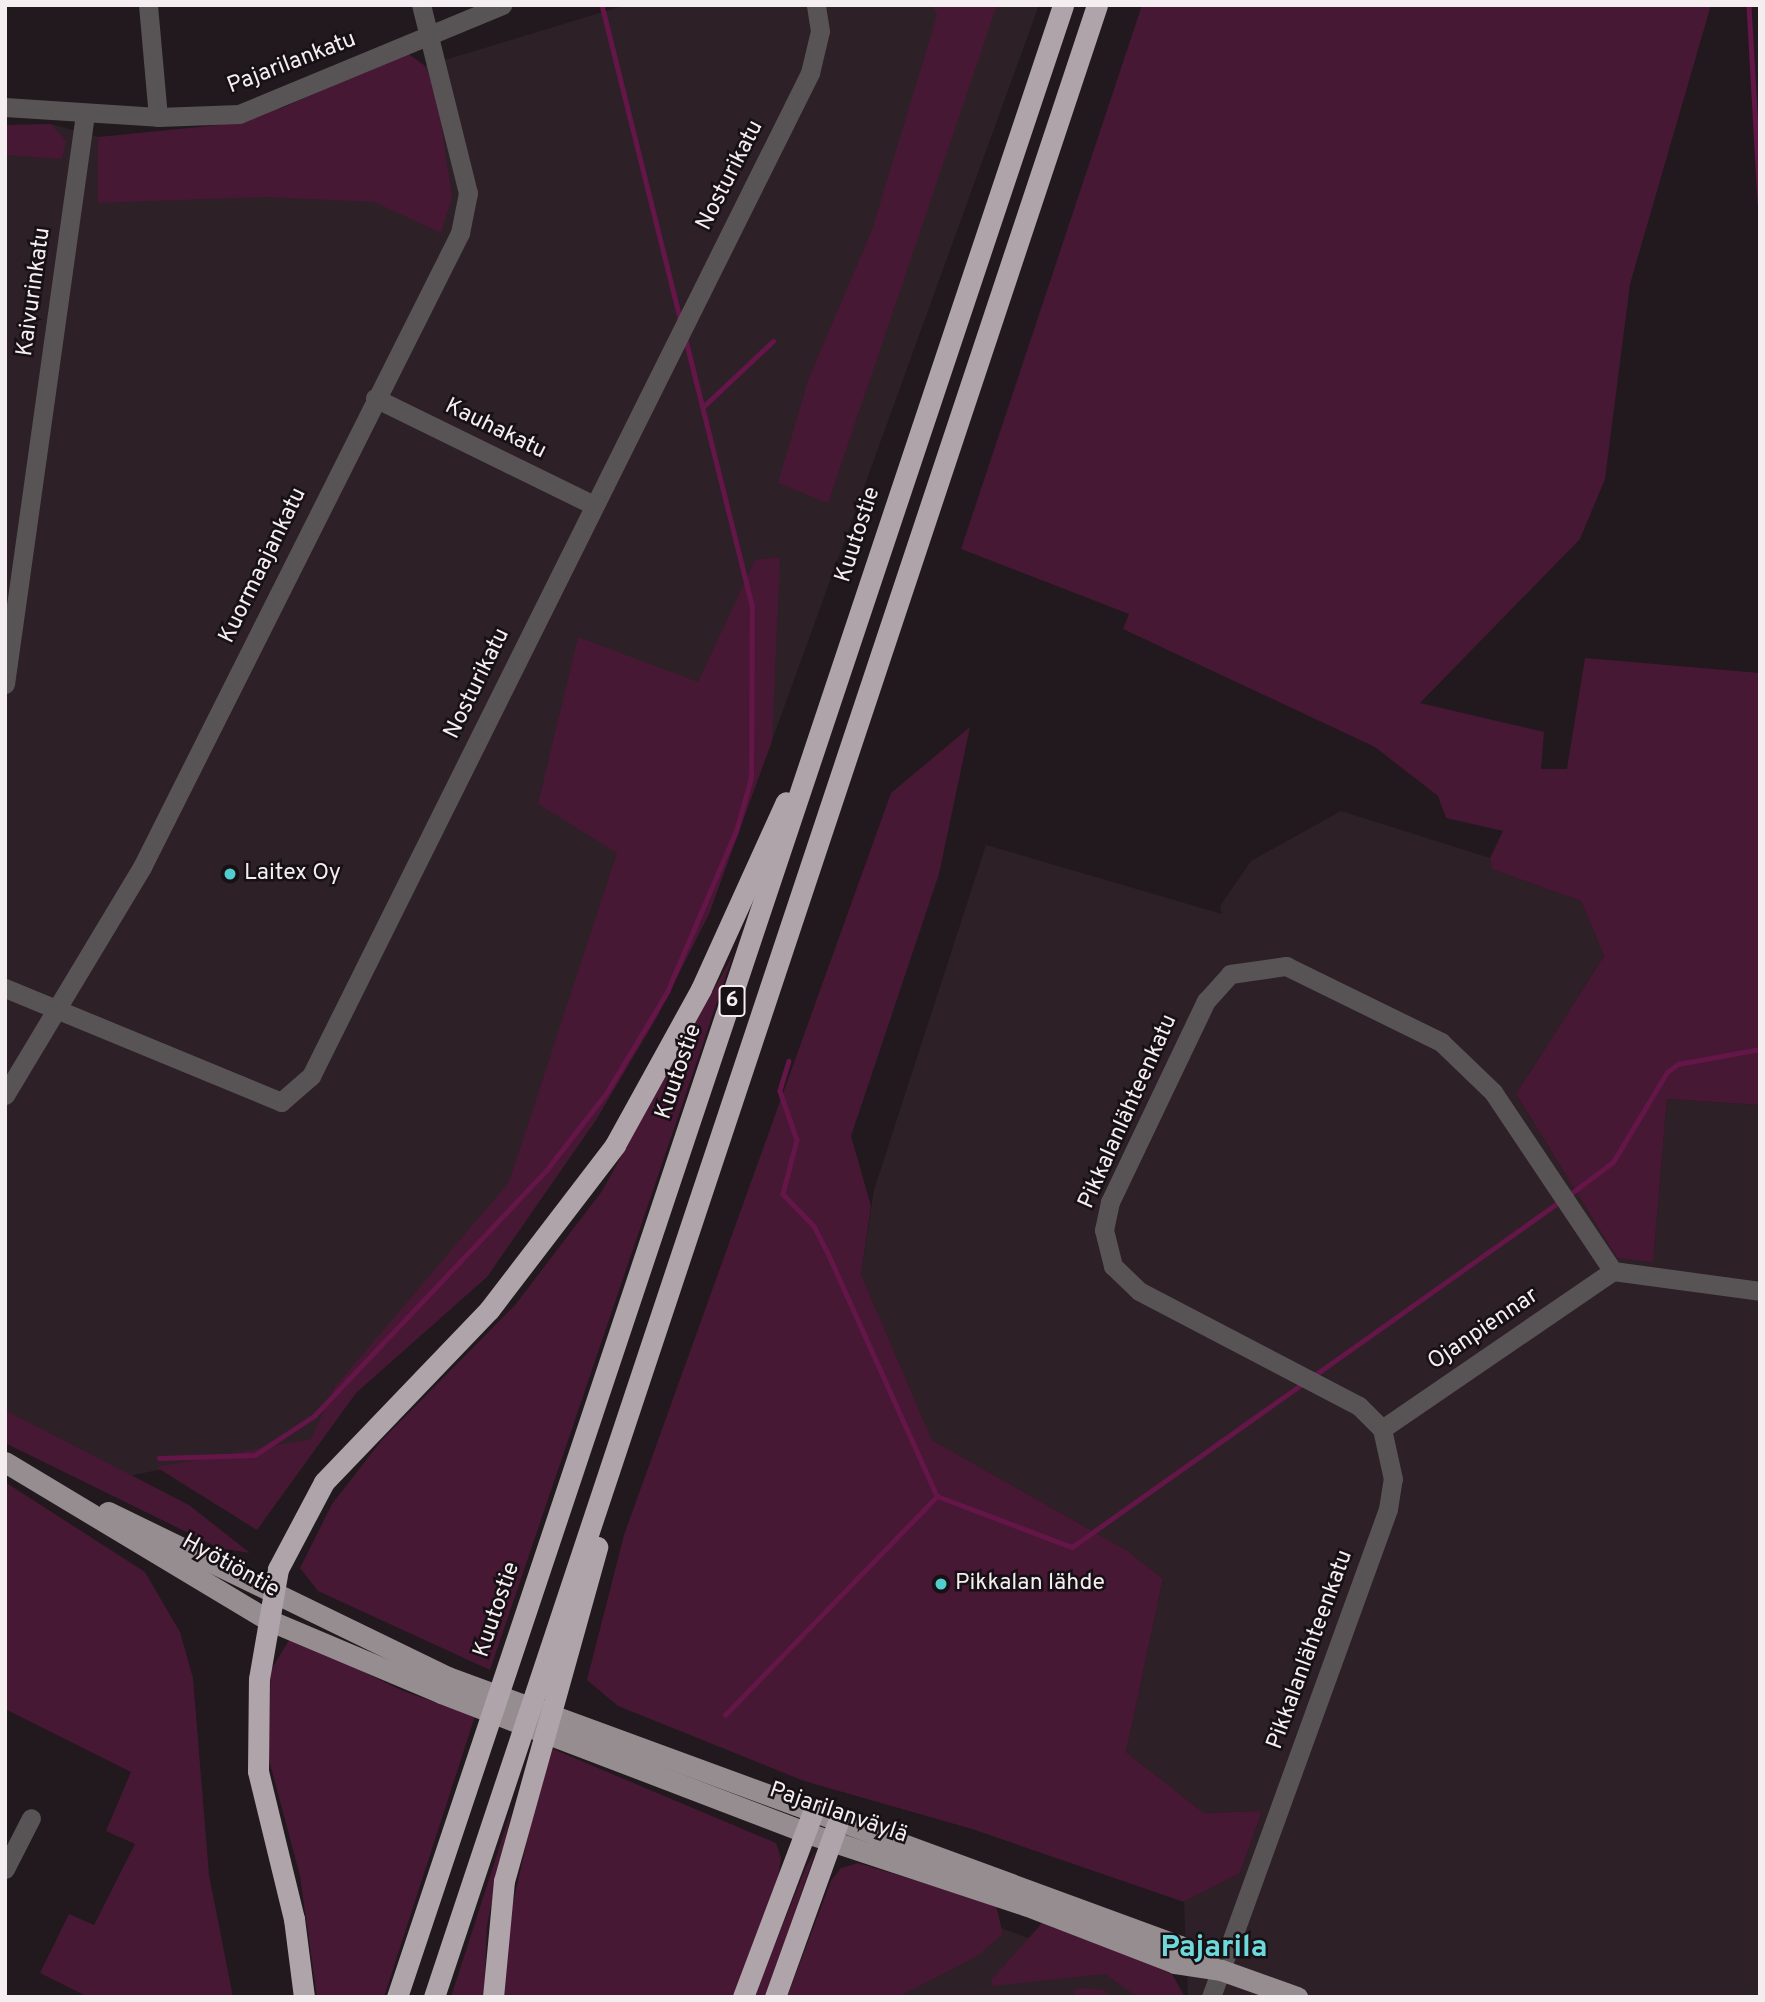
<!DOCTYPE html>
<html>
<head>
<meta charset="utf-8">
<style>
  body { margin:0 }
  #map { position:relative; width:1765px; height:2002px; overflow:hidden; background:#21191d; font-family:Overpass,sans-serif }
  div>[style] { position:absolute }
  .built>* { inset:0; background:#2d2027 }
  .green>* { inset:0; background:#461833 }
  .stream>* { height:4.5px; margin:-2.25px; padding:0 2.25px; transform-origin:2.25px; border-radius:2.25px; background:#631647 }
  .minor>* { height:19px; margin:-9.5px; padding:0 9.5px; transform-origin:9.5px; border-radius:9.5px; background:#585456 }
  .major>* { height:21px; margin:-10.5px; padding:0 10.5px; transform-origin:10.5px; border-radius:10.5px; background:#968d91 }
  .highway>* { height:21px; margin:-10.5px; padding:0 10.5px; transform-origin:10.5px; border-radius:10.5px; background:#aea4a9 }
  .dots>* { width:19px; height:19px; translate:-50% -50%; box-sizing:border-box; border:4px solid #171014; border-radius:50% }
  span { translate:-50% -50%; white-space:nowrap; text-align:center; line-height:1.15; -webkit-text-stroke:5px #171014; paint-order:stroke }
  .shield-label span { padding:2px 5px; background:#171014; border:2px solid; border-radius:5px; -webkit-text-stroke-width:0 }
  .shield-label { font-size:21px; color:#f4eef1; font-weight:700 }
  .street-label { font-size:23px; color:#f4eef1 }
  .poi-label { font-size:23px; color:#f4eef1 }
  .left { translate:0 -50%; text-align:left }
  .district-label { font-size:30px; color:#6dd9da; font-weight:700 }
  .frame { position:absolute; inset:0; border:7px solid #f4eef1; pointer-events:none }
</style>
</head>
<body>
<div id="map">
  <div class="built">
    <div style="clip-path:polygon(626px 5px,1039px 5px,709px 914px,596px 1120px,334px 1388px,312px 1439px,129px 1476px,5px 1410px,5px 125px,51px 124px,98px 137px,138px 137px,219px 125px,282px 108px,407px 53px,425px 66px)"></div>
    <div style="clip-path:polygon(1341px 811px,1490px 858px,1493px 869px,1581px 901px,1604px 956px,1516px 1094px,1617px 1258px,1653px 1261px,1667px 1099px,1760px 1105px,1760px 1997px,1188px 1997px,1184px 1902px,1240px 1873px,1262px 1811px,1204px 1813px,1126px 1752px,1163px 1579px,1128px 1551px,932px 1440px,861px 1274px,874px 1190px,986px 845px,1222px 914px,1220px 906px,1251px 861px)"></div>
    <div style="clip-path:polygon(977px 1919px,1100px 1965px,1169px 1997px,846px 1997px)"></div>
  </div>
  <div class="green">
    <div style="clip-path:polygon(932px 5px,997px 5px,828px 503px,778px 483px,808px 380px,872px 230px,937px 15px)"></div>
    <div style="clip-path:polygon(1142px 5px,1711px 5px,1630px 284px,1605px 479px,1580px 539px,1420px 703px,1544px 732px,1541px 769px,1567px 769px,1585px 658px,1760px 673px,1760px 1105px,1667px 1099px,1653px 1262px,1617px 1258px,1516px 1094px,1604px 956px,1581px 901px,1492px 869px,1490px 858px,1503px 831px,1446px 818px,1438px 796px,1375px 747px,1123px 629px,1129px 614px,961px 549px)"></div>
    <div style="clip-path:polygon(407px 53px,425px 66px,437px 94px,452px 198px,441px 233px,374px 202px,266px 197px,98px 203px,98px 137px,219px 125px,282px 108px)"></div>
    <div style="clip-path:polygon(51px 124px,66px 141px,62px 159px,5px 155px,5px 125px)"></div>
    <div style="clip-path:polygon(780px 557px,772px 741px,709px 914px,657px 1017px,596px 1120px,487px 1277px,356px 1393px,257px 1530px,156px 1467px,311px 1439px,334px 1388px,509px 1182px,617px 853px,538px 804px,578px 637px,698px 682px,755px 560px)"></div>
    <div style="clip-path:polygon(970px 727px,939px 874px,851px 1136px,871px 1206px,861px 1274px,932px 1440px,1128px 1551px,1163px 1579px,1126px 1752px,1204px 1813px,1262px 1811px,1240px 1873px,1184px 1902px,972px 1829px,804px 1781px,618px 1706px,587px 1680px,624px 1535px,891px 793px)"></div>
    <div style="clip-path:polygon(733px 955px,490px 1670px,318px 1591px,300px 1568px,332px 1504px,381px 1441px,515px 1305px,602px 1191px)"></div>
    <div style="clip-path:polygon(5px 1410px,189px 1505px,250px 1553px,219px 1548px,5px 1443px)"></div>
    <div style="clip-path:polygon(5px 1482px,145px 1572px,180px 1632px,193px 1678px,209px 1875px,233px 1997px,88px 1997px,40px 1973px,69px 1914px,94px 1925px,135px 1844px,106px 1831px,131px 1772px,5px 1709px)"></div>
    <div style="clip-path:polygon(291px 1637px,403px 1691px,475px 1716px,384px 1997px,317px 1997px,300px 1876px,268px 1756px,271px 1670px)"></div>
    <div style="clip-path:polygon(548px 1747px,776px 1843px,781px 1858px,776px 1893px,734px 1997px,504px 1997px,507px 1930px)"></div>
    <div style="clip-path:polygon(512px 1808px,487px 1925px,484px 1997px,451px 1997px)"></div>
    <div style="clip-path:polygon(816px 1850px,766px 1997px,754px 1997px,806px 1867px)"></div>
    <div style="clip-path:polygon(858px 1863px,996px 1905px,1003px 1934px,976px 1957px,898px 1997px,787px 1997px,831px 1881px,841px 1868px)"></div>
    <div style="clip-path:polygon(1043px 1922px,1168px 1967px,1185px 1997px,1138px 1997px,1105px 1974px,992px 1986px,991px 1980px)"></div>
    <div style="clip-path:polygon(1087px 1988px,1103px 1990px,1113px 1997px,1075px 1997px,1075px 1989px)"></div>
  </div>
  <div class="stream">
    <div style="left:602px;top:5px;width:324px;rotate:76deg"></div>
    <div style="left:1749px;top:5px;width:199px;rotate:86.8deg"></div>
    <div style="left:703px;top:407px;width:96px;rotate:-43.3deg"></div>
    <div style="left:789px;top:1061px;width:31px;rotate:107deg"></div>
    <div style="left:780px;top:1091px;width:52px;rotate:70.9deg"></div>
    <div style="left:797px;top:1140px;width:56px;rotate:104.5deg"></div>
    <div style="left:783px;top:1194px;width:45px;rotate:45.9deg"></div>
    <div style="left:814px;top:1226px;width:28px;rotate:63deg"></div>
    <div style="left:827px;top:1251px;width:269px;rotate:65.8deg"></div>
    <div style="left:937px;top:1496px;width:144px;rotate:20.7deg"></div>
    <div style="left:1072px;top:1547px;width:282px;rotate:-35.3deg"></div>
    <div style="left:1569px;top:1195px;width:55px;rotate:-36.9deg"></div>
    <div style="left:1613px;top:1162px;width:105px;rotate:-59deg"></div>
    <div style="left:1667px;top:1072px;width:14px;rotate:-36deg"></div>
    <div style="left:1678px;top:1064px;width:83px;rotate:-10.4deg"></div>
    <div style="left:1312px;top:1377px;width:303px;rotate:-35.3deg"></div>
    <div style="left:159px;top:1458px;width:96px;rotate:-1.8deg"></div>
    <div style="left:255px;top:1455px;width:71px;rotate:-33.5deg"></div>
    <div style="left:314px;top:1416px;width:336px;rotate:-46.6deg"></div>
    <div style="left:545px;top:1172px;width:101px;rotate:-52.2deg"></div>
    <div style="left:607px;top:1092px;width:117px;rotate:-59deg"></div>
    <div style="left:667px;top:992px;width:175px;rotate:-66.8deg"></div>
    <div style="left:736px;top:831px;width:55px;rotate:-74.2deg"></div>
    <div style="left:751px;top:778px;width:171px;rotate:-89.7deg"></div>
    <div style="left:752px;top:607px;width:277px;rotate:-104deg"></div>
    <div style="left:725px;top:1715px;width:305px;rotate:-45.9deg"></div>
  </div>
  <div class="minor">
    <div style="left:148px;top:5px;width:112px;rotate:84.9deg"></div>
    <div style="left:5px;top:107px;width:153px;rotate:3.7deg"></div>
    <div style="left:158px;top:117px;width:81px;rotate:-2.1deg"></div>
    <div style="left:239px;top:114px;width:285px;rotate:-22.5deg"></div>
    <div style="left:375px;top:398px;width:243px;rotate:26.1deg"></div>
    <div style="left:5px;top:684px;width:576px;rotate:-82.01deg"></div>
    <div style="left:5px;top:988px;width:299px;rotate:22.4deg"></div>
    <div style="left:281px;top:1102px;width:40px;rotate:-41deg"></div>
    <div style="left:311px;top:1076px;width:1120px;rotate:-63.55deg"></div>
    <div style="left:810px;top:73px;width:43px;rotate:-76.6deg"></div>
    <div style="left:820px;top:31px;width:26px;rotate:-99deg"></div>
    <div style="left:5px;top:1095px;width:266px;rotate:-59deg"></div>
    <div style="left:142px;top:867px;width:709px;rotate:-63.36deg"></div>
    <div style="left:460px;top:233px;width:41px;rotate:-78.7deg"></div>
    <div style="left:468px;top:193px;width:194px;rotate:-104deg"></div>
    <div style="left:1613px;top:1271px;width:148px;rotate:7.7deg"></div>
    <div style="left:1382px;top:1429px;width:280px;rotate:-34.4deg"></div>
    <div style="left:5px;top:1869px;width:57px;rotate:-63deg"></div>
    <div style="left:1211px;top:1997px;width:519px;rotate:-70.06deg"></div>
    <div style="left:1388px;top:1509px;width:30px;rotate:-81deg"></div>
    <div style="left:1393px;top:1479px;width:51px;rotate:-102.4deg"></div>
    <div style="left:1382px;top:1429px;width:33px;rotate:-135deg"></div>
    <div style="left:1359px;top:1406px;width:248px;rotate:-152.4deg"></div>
    <div style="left:1139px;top:1291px;width:36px;rotate:-136deg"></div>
    <div style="left:1113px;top:1266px;width:37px;rotate:-104deg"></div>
    <div style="left:1104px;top:1230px;width:29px;rotate:-78deg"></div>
    <div style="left:1110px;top:1202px;width:223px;rotate:-64.5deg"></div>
    <div style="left:1206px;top:1001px;width:36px;rotate:-48deg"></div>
    <div style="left:1230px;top:974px;width:57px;rotate:-8.1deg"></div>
    <div style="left:1286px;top:966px;width:173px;rotate:26.1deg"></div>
    <div style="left:1441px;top:1042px;width:72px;rotate:43.9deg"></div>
    <div style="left:1493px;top:1092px;width:216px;rotate:56.2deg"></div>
  </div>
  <div class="major">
    <div style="left:5px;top:1462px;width:305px;rotate:31deg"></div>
    <div style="left:266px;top:1619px;width:190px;rotate:22.9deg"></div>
    <div style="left:441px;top:1693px;width:392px;rotate:20.9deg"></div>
    <div style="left:807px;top:1833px;width:230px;rotate:18.3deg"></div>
    <div style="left:1025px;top:1905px;width:161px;rotate:21.1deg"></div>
    <div style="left:1175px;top:1963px;width:47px;rotate:8.7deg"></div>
    <div style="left:1221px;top:1970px;width:81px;rotate:19.6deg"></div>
    <div style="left:108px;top:1512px;width:378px;rotate:25.9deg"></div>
    <div style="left:448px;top:1677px;width:780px;rotate:20.18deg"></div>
    <div style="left:1180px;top:1946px;width:35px;rotate:31deg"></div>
  </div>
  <div class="highway">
    <div style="left:304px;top:1997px;width:79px;rotate:-97.3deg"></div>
    <div style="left:294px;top:1919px;width:152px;rotate:-103.7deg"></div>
    <div style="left:258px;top:1771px;width:92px;rotate:-89.4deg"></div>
    <div style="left:259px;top:1679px;width:112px;rotate:-80.2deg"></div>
    <div style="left:278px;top:1569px;width:98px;rotate:-62.1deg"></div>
    <div style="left:324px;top:1482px;width:238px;rotate:-46.2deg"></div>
    <div style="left:489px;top:1310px;width:208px;rotate:-52.6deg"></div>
    <div style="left:615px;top:1145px;width:178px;rotate:-61.1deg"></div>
    <div style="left:701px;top:989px;width:205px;rotate:-65.6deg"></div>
    <div style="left:397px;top:1997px;width:2100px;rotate:-71.51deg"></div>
    <div style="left:434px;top:1997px;width:2099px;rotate:-71.59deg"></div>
    <div style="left:493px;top:1997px;width:117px;rotate:-84.6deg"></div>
    <div style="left:504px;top:1881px;width:347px;rotate:-74.4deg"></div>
    <div style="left:743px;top:1997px;width:201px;rotate:-69.3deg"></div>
    <div style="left:775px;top:1997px;width:189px;rotate:-70.2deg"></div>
  </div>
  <div class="dots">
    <div style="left:230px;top:874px;background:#52cdce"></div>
    <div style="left:941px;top:1584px;background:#52cdce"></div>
  </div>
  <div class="shield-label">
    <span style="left:732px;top:1001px">6</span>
  </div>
  <div class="street-label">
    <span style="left:292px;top:64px;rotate:-21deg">Pajarilankatu</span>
    <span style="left:731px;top:176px;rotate:-63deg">Nosturikatu</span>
    <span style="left:35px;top:292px;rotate:-82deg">Kaivurinkatu</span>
    <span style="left:495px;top:430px;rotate:26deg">Kauhakatu</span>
    <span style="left:859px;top:535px;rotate:-72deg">Kuutostie</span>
    <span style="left:264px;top:566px;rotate:-64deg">Kuormaajankatu</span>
    <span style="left:478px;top:684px;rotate:-64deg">Nosturikatu</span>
    <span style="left:680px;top:1072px;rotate:-71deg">Kuutostie</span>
    <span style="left:1129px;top:1112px;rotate:-66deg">Pikkalanlähteenkatu</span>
    <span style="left:1484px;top:1330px;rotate:-34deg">Ojanpiennar</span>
    <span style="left:230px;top:1567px;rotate:29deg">Hyötiöntie</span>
    <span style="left:498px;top:1610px;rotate:-71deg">Kuutostie</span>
    <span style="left:1311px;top:1650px;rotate:-70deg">Pikkalanlähteenkatu</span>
    <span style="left:838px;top:1814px;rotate:19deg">Pajarilanväylä</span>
  </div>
  <div class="poi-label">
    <span class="left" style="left:244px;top:874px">Laitex Oy</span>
    <span class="left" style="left:955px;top:1584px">Pikkalan lähde</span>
  </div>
  <div class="district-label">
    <span style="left:1214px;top:1949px">Pajarila</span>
  </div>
  <div class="frame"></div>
</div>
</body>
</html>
